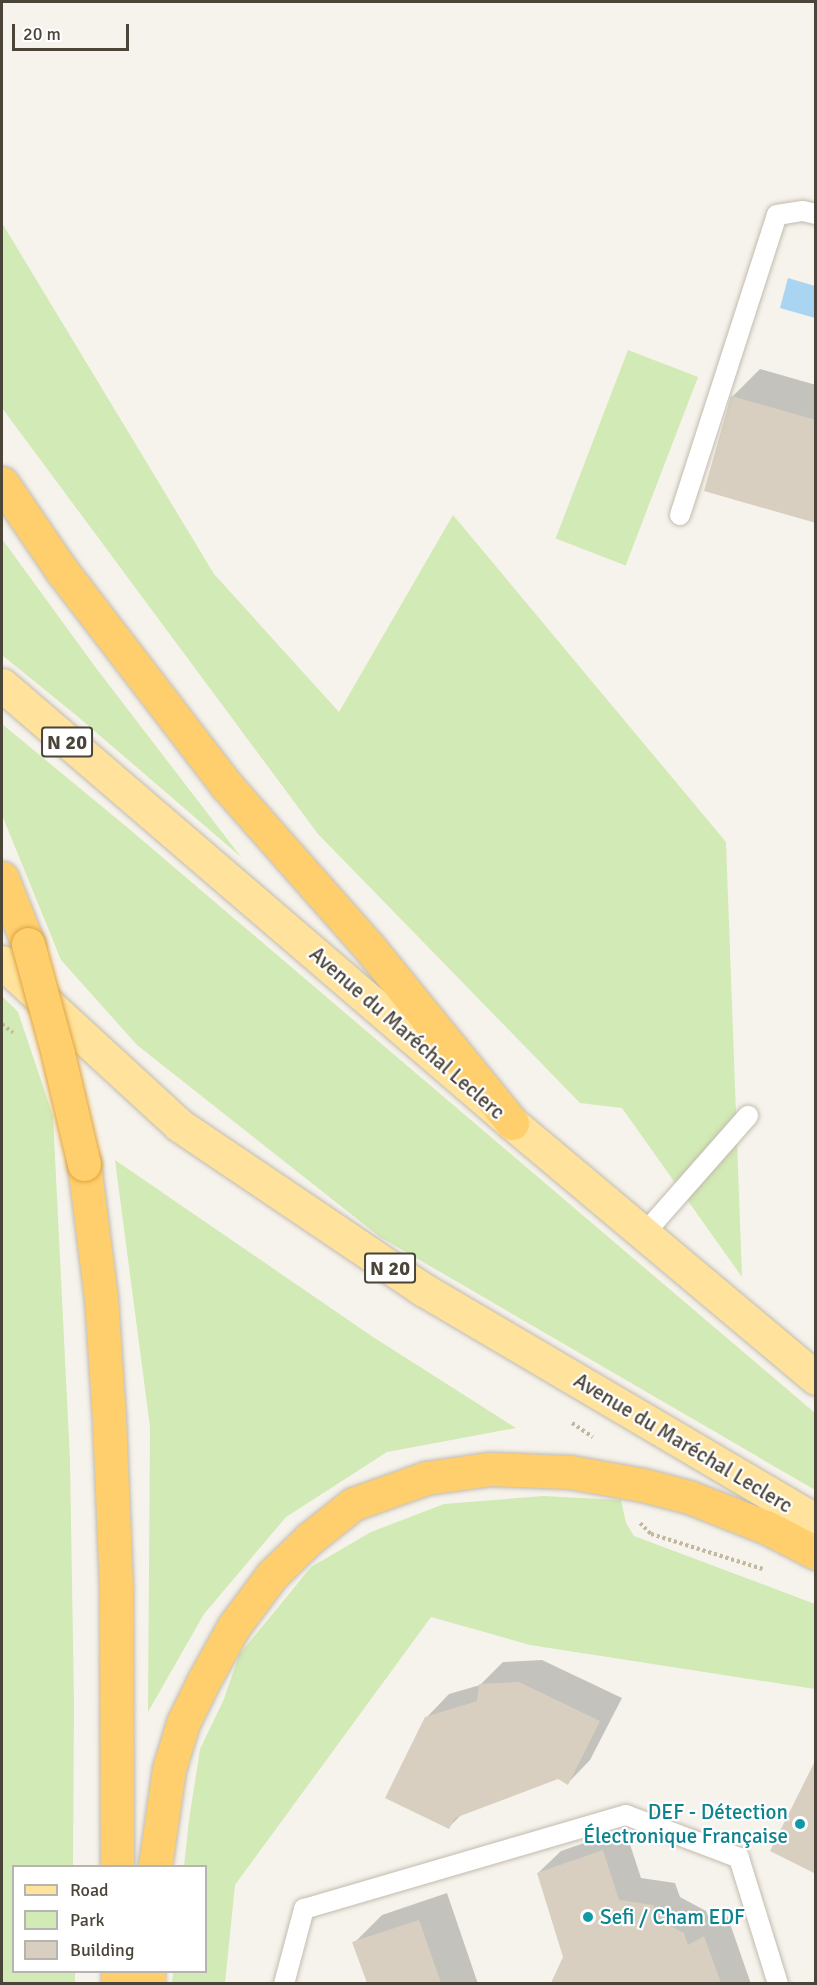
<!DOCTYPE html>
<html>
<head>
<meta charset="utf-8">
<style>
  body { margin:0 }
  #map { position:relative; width:817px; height:1985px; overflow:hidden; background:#f6f3ec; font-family:Signika,sans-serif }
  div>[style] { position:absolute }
  .green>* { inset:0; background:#d2eab5; transform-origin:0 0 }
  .water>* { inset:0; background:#a9d4f2 }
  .shadow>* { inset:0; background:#0003 }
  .building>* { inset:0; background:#d8cfc1 }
  .path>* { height:4px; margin-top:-2px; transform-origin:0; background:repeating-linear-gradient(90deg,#c4b79f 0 3px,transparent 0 6px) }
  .roads { filter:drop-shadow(0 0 2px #c2bbae) drop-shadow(0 0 2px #c2bbae) }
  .service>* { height:20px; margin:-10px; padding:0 10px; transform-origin:10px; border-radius:10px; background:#fff }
  .primary>* { height:33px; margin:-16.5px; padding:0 16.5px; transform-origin:16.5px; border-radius:16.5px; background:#ffe39c }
  .motorway>* { height:33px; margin:-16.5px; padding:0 16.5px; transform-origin:16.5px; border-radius:16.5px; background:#ffcf6e }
  .bridges { filter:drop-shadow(0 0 2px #e0a43c) drop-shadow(0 0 2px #e0a43c) }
  .motorway-bridge>* { height:33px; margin:-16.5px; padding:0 16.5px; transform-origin:16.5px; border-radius:16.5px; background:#ffcf6e }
  .dots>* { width:16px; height:16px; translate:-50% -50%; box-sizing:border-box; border:3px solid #fff; border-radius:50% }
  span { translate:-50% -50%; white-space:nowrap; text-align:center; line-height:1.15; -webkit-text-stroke:4.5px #fff; paint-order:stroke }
  .shield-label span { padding:2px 4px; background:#fff; border:2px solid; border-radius:4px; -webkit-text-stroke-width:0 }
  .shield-label { font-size:20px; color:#4b4439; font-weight:700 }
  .street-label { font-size:21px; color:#4b4439 }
  .culture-label { font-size:21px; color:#0d838f }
  .right { translate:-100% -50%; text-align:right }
  .left { translate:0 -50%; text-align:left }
  .frame { position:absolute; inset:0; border:3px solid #4b4439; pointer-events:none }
  .legend { position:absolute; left:12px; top:1865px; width:195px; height:108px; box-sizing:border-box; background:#fff; border:2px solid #b7b4b0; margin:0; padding:8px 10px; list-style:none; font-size:18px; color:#4b4439 }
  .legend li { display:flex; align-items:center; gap:12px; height:30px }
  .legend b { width:30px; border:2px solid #b7b4b0 }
  .scale { position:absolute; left:12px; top:24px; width:117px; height:27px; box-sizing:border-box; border:3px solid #4b4439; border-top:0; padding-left:8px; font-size:18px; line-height:21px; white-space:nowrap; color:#4b4439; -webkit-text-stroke:4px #fff; paint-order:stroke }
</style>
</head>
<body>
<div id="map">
  <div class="green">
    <div style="clip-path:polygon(2px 223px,214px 574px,339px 712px,453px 515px,726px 842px,742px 1277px,622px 1108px,580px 1103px,318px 834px,2px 408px)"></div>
    <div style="left:628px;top:350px;width:75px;height:202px;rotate:21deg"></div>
    <div style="clip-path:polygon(2px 539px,96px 668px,241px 857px,77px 716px,2px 655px)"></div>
    <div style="clip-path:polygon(2px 724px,128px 828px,815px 1413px,815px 1490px,380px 1237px,137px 1045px,61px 960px,2px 815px)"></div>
    <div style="clip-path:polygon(2px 996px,18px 1012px,53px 1116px,70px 1460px,74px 1703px,73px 1866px,14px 1866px,14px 1972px,75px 1972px,75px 1983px,2px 1983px)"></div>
    <div style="clip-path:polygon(115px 1160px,373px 1337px,516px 1428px,387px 1452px,286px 1517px,204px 1614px,148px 1712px,150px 1427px)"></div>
    <div style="clip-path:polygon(543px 1496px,621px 1500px,626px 1523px,634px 1536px,815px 1604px,815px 1689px,530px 1645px,431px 1617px,235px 1885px,225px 1983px,172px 1983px,173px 1972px,206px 1972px,206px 1866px,184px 1866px,189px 1820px,200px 1749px,224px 1699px,239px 1655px,311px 1567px,371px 1532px,444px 1504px)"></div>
  </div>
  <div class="water">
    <div style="clip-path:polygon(788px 278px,815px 286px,815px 318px,780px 308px)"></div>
  </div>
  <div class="shadow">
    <div style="clip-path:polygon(760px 369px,816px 385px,816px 521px,732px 397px)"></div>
    <div style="clip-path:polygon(542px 1660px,622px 1698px,590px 1760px,568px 1783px,558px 1778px,462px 1814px,448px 1828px,426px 1718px,449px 1694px,480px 1685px,503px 1662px)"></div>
    <div style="clip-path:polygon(625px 1829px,641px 1878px,675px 1883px,680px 1897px,706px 1911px,711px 1924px,727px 1915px,751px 1984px,552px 1984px,565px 1957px,538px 1873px,561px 1851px)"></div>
    <div style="clip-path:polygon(447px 1893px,478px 1984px,369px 1984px,354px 1943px,382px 1915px)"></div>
  </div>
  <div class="building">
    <div style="clip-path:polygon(731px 396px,816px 420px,816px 523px,704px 491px)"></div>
    <div style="clip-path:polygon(519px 1682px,600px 1721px,568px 1785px,558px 1779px,455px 1818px,449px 1829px,385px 1798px,425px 1717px,477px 1701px,479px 1684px)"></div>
    <div style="clip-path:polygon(816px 1759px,816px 1874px,770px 1851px)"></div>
    <div style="clip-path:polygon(603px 1850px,619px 1900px,653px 1905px,658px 1920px,684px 1933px,688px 1945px,704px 1936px,721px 1983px,551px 1983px,563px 1957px,537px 1873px)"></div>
    <div style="clip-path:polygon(419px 1920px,441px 1983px,367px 1983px,352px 1942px)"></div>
  </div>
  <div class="path">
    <div style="left:2px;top:1024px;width:14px;rotate:39deg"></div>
    <div style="left:572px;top:1423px;width:25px;rotate:34deg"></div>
    <div style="left:640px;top:1523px;width:16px;rotate:45deg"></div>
    <div style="left:651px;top:1534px;width:117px;rotate:17.4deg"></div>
  </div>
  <div class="roads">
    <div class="service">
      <div style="left:680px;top:515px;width:315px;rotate:-72.1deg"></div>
      <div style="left:777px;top:215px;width:26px;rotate:-9deg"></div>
      <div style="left:803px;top:211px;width:13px;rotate:13deg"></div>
      <div style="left:643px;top:1235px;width:159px;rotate:-48.6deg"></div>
      <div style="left:284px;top:1984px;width:78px;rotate:-75.1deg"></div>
      <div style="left:304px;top:1909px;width:335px;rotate:-16.3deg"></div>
      <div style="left:626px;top:1815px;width:121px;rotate:20.8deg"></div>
      <div style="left:739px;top:1858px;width:132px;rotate:72.8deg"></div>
    </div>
    <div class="primary">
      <div style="left:2px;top:685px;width:672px;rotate:40.66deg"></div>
      <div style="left:512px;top:1123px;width:397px;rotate:40deg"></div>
      <div style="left:2px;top:962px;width:241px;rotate:42.6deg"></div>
      <div style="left:179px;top:1125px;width:295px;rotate:34deg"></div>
      <div style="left:424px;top:1290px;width:455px;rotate:30.5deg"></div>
    </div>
    <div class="motorway">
      <div style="left:2px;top:483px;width:107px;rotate:55.7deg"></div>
      <div style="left:62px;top:571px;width:271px;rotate:52.5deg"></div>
      <div style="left:227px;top:786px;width:215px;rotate:48.6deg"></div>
      <div style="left:369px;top:947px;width:227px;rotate:50.9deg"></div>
      <div style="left:2px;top:878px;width:71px;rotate:68.5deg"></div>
      <div style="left:84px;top:1164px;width:135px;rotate:82.8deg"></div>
      <div style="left:101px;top:1298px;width:121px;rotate:86.2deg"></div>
      <div style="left:109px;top:1419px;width:169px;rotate:87.6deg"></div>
      <div style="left:116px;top:1588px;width:278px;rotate:89.8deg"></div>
      <div style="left:155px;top:1866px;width:98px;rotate:-81.8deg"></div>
      <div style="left:169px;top:1769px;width:48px;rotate:-73.1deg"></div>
      <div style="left:183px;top:1723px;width:46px;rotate:-64deg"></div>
      <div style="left:203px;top:1682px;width:64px;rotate:-61deg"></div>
      <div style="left:234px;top:1626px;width:64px;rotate:-53.3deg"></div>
      <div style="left:272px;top:1575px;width:52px;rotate:-44.2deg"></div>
      <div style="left:309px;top:1539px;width:56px;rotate:-38.5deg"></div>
      <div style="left:353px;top:1504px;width:77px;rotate:-19.6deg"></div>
      <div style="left:426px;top:1478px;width:65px;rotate:-8deg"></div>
      <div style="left:490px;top:1469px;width:80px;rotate:2.1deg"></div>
      <div style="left:570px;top:1472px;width:74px;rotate:10.1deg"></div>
      <div style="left:643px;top:1485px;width:48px;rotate:14.6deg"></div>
      <div style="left:689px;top:1497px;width:85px;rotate:21.4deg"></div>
      <div style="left:768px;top:1528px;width:54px;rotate:27.5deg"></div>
      <div style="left:118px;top:1972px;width:12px;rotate:90deg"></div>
      <div style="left:148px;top:1984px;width:12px;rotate:-90deg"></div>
    </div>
  </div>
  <div class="bridges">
    <div class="motorway-bridge">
      <div style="left:28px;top:944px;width:114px;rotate:74.7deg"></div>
      <div style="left:58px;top:1054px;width:113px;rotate:76.7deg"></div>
    </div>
  </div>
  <div class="dots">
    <div style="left:800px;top:1824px;background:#0f9aa8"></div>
    <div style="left:588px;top:1917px;background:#0f9aa8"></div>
  </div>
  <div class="shield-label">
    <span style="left:67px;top:742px">N 20</span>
    <span style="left:390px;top:1268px">N 20</span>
  </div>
  <div class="street-label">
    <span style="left:407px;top:1033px;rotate:41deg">Avenue du Maréchal Leclerc</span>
    <span style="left:683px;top:1443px;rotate:31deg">Avenue du Maréchal Leclerc</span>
  </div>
  <div class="culture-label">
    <span class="right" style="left:788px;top:1824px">DEF - Détection<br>Électronique Française</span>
    <span class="left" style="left:600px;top:1917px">Sefi / Cham EDF</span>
  </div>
  <div class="frame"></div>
  <ul class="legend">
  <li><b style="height:8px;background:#ffe39c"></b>Road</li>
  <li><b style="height:16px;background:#d2eab5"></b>Park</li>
  <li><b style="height:16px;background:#d8cfc1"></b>Building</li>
  </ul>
  <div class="scale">20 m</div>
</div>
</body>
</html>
